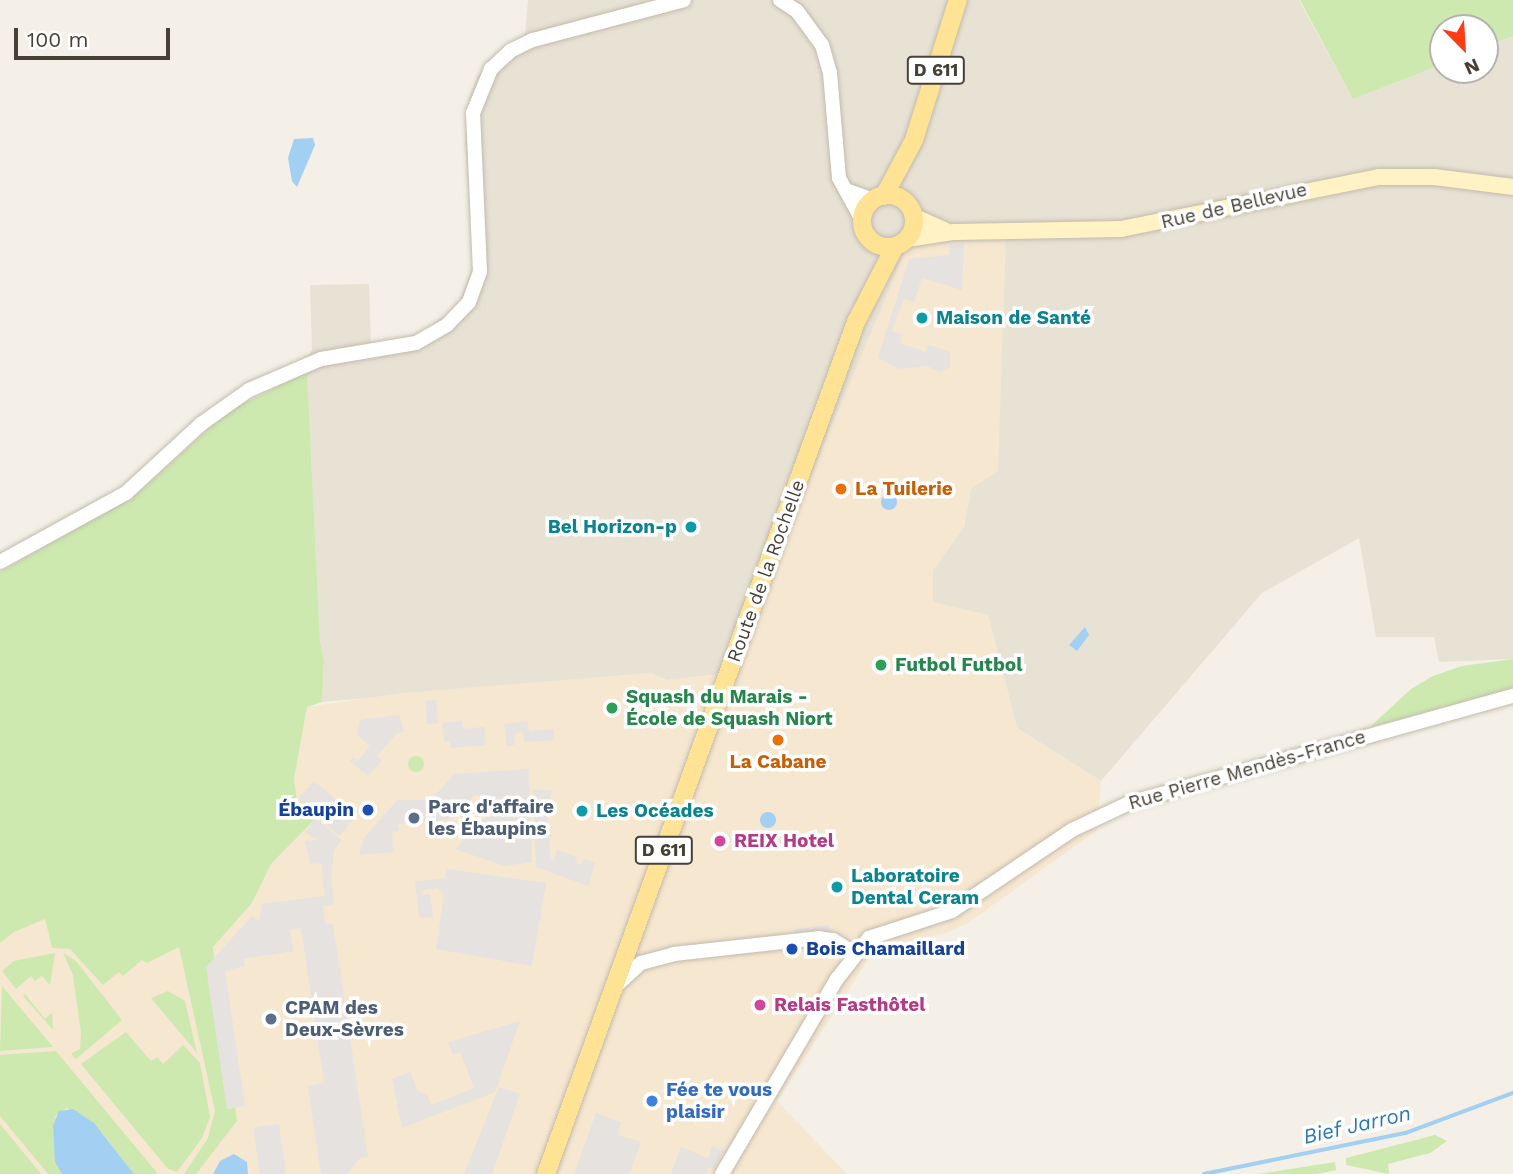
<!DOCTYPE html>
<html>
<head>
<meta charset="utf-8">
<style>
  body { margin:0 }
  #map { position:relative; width:1513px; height:1174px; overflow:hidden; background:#f4f0e7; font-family:"Work Sans",sans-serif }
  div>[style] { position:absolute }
  .residential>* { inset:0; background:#e8e2d5 }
  .commercial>* { inset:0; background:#f6e7d1 }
  .green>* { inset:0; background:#cde9af }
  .round { border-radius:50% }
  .parking>* { inset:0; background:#e5e2df; transform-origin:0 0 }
  .water>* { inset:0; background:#a2cff2 }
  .stream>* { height:3.5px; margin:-1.75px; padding:0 1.75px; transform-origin:1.75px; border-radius:1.75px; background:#a2cff2 }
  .roads { filter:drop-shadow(0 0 2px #c2bbac) drop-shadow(0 0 2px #c2bbac) }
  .tertiary>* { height:14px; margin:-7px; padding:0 7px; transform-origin:7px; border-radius:7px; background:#fff }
  .secondary>* { height:16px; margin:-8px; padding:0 8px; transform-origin:8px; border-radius:8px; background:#fff2c5 }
  .primary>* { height:18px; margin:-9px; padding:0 9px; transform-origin:9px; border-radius:9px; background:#ffe394 }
  .primary>.ring { margin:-9px; padding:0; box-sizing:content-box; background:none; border:18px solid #ffe394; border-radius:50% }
  .dots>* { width:19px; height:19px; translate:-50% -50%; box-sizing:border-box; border:4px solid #fff; border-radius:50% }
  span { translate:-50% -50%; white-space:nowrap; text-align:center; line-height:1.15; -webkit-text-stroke:7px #fff; paint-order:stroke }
  .shield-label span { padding:2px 5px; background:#fff; border:2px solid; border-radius:5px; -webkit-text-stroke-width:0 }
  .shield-label { font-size:18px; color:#474036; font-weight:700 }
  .street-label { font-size:19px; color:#474036 }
  .culture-label { font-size:19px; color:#0d838f; font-weight:700 }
  .left { translate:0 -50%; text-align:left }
  .right { translate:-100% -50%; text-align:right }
  .food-label { font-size:19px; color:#c56008; font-weight:700 }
  .leisure-label { font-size:19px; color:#27864d; font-weight:700 }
  .service-label { font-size:19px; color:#4e5e75; font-weight:700 }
  .transit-label { font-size:19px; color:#164399; font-weight:700 }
  .hotel-label { font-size:19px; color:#b23c85; font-weight:700 }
  .shop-label { font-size:19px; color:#366cbe; font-weight:700 }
  .water-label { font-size:21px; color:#2c78b5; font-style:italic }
  .north { position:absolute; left:1429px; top:14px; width:70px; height:70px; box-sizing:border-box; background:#fff; border:2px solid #b5b3af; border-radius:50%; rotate:156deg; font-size:19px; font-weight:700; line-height:28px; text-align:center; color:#474036 }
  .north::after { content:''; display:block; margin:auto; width:24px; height:32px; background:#fe3c13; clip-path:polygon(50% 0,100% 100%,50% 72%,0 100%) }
  .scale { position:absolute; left:14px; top:28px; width:156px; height:32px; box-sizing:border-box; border:4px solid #474036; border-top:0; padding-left:9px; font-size:21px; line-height:24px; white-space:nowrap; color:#474036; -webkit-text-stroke:5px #fff; paint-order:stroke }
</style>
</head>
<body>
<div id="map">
  <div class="residential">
    <div style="clip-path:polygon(528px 0,1299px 0,1353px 99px,1443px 64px,1443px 70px,1485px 70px,1485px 47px,1513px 36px,1513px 659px,1439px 662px,1434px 637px,1376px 637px,1359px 538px,1262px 593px,1101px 781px,1017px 728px,988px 615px,933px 603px,933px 570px,964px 527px,971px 489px,776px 558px,739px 672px,667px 680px,651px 673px,322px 702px,324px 661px,320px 641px,306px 359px,312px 350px,310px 285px,369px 284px,371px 344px,420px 334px,459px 304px,474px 263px,465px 142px,469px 98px,477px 77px,498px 52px,525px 34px)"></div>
  </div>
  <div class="commercial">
    <div style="clip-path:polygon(1006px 237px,998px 471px,971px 489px,964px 527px,933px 570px,933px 602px,988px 615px,1017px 728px,1101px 781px,1097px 830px,968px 923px,945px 933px,886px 946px,871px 955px,777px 1101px,847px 1174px,248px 1174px,249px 1168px,215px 1169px,213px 1174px,0 1174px,0 943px,14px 932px,45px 919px,52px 948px,205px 918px,213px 947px,252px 903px,271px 864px,317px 817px,297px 800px,294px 779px,307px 707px,402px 693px,651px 673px,667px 680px,739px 672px,776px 558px,907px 247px)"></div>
  </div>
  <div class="green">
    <div style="clip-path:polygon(1300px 0,1513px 0,1513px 36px,1485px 47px,1485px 28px,1443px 28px,1443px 64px,1353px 99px)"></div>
    <div style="clip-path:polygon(307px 372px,320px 641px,324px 661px,322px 702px,307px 707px,294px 779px,297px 800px,317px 817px,271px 864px,252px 903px,213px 947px,228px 1109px,235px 1107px,237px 1121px,196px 1174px,184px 1174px,208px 1138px,215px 1111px,179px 947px,147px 963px,142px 960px,123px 976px,119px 972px,103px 985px,70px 949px,52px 948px,45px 919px,14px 932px,0 943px,0 572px,137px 494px,228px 411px)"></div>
    <div style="clip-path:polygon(1513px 659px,1513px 689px,1370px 727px,1411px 689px,1433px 676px,1462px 666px)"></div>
    <div class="round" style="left:408px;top:756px;width:16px;height:16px"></div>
    <div style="clip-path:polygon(55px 953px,50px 985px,42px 976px,35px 981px,31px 976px,16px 989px,2px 971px,14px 961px)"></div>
    <div style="clip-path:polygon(63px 953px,76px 961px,122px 1020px,76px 1059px,71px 1054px,80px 1049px,81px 1033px,73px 975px)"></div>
    <div style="clip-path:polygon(2px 986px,53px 1047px,0 1051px)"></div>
    <div style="clip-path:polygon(168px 991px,185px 1001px,197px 1053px,151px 998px)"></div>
    <div style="clip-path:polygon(25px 994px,45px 1019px,52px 1013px,53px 1030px,23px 996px)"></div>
    <div style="clip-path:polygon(126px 1032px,151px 1061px,157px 1057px,163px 1064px,183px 1045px,200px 1063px,210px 1117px,202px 1138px,177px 1172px,168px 1169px,81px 1064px)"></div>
    <div style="clip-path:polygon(56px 1051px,158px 1174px,134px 1174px,103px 1134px,67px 1108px,56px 1115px,53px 1126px,58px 1167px,62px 1174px,48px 1174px,0 1116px,0 1055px)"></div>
    <div style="clip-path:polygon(0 1124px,5px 1130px,41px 1174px,0 1174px)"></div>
    <div style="clip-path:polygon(1435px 1135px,1447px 1141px,1430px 1153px,1388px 1164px,1389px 1174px,1346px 1165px,1346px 1158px)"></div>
    <div style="clip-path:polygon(1335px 1162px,1336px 1170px,1316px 1174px,1258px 1174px)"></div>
  </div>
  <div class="parking">
    <div style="clip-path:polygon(964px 243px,962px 290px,922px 278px,914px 302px,904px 299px,892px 331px,902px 335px,900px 343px,925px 352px,929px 345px,950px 352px,950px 367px,940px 372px,927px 366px,899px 369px,878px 358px,909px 259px,949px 255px,950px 244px)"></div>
    <div style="left:436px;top:700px;width:23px;height:11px;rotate:85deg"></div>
    <div style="clip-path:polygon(399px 715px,404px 732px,397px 733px,377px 756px,382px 760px,368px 776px,350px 761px,353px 757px,358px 760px,370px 746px,357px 735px,360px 720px)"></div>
    <div style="clip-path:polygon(462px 721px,463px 729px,484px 727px,486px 745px,451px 748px,450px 741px,444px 741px,442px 723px)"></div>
    <div style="clip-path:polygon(527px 721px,529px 731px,554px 729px,554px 740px,524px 742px,523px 732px,516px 733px,514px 745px,507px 746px,504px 724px)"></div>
    <div style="clip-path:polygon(529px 769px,532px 862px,505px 866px,455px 849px,492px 810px,492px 801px,484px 795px,474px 796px,447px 820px,398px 824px,399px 831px,392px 832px,394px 852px,359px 855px,364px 838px,397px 800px,431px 800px,454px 774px)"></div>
    <div style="left:314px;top:781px;width:55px;height:25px;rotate:41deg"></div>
    <div style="clip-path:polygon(533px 789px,552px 791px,547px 817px,551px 859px,553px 861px,557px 850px,577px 857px,575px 863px,582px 865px,584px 859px,595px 863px,588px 886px,536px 867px)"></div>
    <div style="clip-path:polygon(316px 818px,341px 840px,334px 851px,331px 877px,334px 904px,323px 906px,325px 924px,333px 924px,368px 1157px,360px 1158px,347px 1174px,321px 1174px,308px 1086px,324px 1083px,301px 928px,290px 930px,293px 951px,244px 959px,245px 966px,225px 971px,245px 1106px,227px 1109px,206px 967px,252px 916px,259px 921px,262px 904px,325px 896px,321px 863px,310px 864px,305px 841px,318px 840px,305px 832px)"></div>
    <div style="clip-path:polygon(447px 869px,546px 883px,532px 966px,436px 949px,444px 894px,438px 888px,424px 890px,422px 895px,430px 894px,433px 917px,419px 918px,415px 882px,445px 878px)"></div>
    <div style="left:829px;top:925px;width:8px;height:36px;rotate:83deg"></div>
    <div style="clip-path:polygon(520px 1021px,495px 1092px,402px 1128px,392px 1079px,410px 1072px,417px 1090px,427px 1095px,432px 1105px,474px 1088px,460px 1052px,453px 1055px,448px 1042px)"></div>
    <div style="clip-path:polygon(499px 1087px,520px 1094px,492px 1174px,464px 1174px)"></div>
    <div style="clip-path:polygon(596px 1113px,621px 1122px,618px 1135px,641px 1142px,629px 1174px,574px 1174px)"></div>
    <div style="left:279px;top:1124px;width:50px;height:26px;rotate:82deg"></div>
    <div style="clip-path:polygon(712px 1146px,724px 1151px,714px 1169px,710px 1167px,706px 1174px,671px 1174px,681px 1147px,708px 1158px)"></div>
  </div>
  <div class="water">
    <div style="clip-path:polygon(313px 138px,315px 145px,297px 187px,292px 181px,288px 158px,294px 139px)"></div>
    <div class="round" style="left:881px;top:494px;width:16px;height:16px"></div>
    <div style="clip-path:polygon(1085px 627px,1089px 635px,1077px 651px,1069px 645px)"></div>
    <div class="round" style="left:760px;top:812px;width:16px;height:16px"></div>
    <div style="clip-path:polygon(73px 1109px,94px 1123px,134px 1174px,62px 1174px,55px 1162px,53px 1125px,59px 1111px)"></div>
    <div style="clip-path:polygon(234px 1154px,247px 1162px,248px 1174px,213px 1174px,220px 1161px)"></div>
  </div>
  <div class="stream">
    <div style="left:1204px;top:1174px;width:206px;rotate:-11.5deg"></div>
    <div style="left:1406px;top:1133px;width:114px;rotate:-20.5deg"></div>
  </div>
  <div class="roads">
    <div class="tertiary">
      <div style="left:780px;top:0;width:20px;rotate:33deg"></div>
      <div style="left:797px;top:11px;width:42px;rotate:53.7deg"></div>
      <div style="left:822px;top:45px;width:29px;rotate:74deg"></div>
      <div style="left:830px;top:73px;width:105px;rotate:85.1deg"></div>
      <div style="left:839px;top:178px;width:48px;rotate:61.3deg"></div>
      <div style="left:846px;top:190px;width:30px;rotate:20deg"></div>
      <div style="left:0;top:562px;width:144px;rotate:-28.7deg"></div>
      <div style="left:126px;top:493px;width:102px;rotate:-42.6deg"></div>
      <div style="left:201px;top:424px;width:59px;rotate:-35.3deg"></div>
      <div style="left:249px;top:390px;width:78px;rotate:-23.3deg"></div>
      <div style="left:321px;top:359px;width:96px;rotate:-9.6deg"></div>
      <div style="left:416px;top:343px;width:36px;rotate:-30deg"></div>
      <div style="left:447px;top:325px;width:32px;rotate:-46deg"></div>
      <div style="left:469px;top:302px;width:32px;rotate:-70deg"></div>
      <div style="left:480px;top:272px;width:159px;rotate:-92.5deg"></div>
      <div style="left:473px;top:113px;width:48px;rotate:-67.8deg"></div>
      <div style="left:491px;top:69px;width:26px;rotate:-43deg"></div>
      <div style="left:510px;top:51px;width:25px;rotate:-26deg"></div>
      <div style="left:533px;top:40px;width:156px;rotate:-14.8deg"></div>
      <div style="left:615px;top:987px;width:35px;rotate:-43deg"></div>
      <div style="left:641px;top:963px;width:34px;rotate:-15deg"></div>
      <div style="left:674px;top:954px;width:145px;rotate:-6.3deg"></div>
      <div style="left:818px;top:938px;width:15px;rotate:8deg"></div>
      <div style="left:833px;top:940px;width:25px;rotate:32deg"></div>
      <div style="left:722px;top:1174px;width:226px;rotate:-59.5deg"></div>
      <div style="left:837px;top:979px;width:52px;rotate:-52deg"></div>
      <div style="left:869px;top:938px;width:87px;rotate:-18deg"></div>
      <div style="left:952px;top:911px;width:145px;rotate:-34deg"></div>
      <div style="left:1072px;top:830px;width:63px;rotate:-25.3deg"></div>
      <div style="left:1129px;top:803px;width:399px;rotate:-15.6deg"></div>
    </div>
    <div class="secondary">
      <div style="left:913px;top:216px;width:35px;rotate:24deg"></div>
      <div style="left:907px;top:239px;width:48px;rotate:-8.5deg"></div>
      <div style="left:954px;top:232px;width:167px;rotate:-1deg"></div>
      <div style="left:1121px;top:229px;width:263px;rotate:-11.4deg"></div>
      <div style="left:1379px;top:177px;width:55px"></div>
      <div style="left:1434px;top:177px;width:80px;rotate:7.2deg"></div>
    </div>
    <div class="primary">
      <div class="ring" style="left:862px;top:195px;width:34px;height:34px"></div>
      <div style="left:884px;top:196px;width:64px;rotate:-61.8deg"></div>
      <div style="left:914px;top:140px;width:147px;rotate:-72.6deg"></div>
      <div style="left:546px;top:1174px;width:907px;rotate:-70.01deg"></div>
      <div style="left:856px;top:322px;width:85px;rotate:-62.8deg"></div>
    </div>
  </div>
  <div class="dots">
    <div style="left:922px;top:318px;background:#0f9aa8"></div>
    <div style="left:841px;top:489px;background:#e8710a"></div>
    <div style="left:691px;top:527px;background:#0f9aa8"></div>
    <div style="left:881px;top:665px;background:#2e9e5b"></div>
    <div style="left:612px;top:708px;background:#2e9e5b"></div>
    <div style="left:778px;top:740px;background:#e8710a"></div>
    <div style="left:368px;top:810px;background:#1a4fb4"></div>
    <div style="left:582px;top:811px;background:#0f9aa8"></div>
    <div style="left:414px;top:818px;background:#5c6f8a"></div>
    <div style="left:720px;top:841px;background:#d1479c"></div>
    <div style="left:837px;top:887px;background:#0f9aa8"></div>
    <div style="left:792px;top:949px;background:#1a4fb4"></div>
    <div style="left:760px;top:1005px;background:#d1479c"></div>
    <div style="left:271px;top:1019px;background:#5c6f8a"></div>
    <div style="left:652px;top:1101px;background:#3f7fe0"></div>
  </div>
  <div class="shield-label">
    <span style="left:936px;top:70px">D 611</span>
    <span style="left:664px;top:850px">D 611</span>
  </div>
  <div class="street-label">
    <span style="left:1234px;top:206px;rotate:-13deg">Rue de Bellevue</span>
    <span style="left:766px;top:571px;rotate:-70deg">Route de la Rochelle</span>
    <span style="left:1247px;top:770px;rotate:-16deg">Rue Pierre Mendès-France</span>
  </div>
  <div class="culture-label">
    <span class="left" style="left:936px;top:318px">Maison de Santé</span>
    <span class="right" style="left:677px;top:527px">Bel Horizon-p</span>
    <span class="left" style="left:596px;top:811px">Les Océades</span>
    <span class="left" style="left:851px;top:887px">Laboratoire<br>Dental Ceram</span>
  </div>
  <div class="food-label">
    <span class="left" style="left:855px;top:489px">La Tuilerie</span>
    <span style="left:778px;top:762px">La Cabane</span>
  </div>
  <div class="leisure-label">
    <span class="left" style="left:895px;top:665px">Futbol Futbol</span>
    <span class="left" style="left:626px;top:708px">Squash du Marais -<br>École de Squash Niort</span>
  </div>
  <div class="service-label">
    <span class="left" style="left:428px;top:818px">Parc d'affaire<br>les Ébaupins</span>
    <span class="left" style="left:285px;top:1019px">CPAM des<br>Deux-Sèvres</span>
  </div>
  <div class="transit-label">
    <span class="right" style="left:354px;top:810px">Ébaupin</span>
    <span class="left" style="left:806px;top:949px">Bois Chamaillard</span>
  </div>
  <div class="hotel-label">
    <span class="left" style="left:734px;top:841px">REIX Hotel</span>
    <span class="left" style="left:774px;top:1005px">Relais Fasthôtel</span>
  </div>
  <div class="shop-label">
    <span class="left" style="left:666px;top:1101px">Fée te vous<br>plaisir</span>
  </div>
  <div class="water-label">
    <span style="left:1357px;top:1125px;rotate:-13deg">Bief Jarron</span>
  </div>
  <div class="north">N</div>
  <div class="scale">100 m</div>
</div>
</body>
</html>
